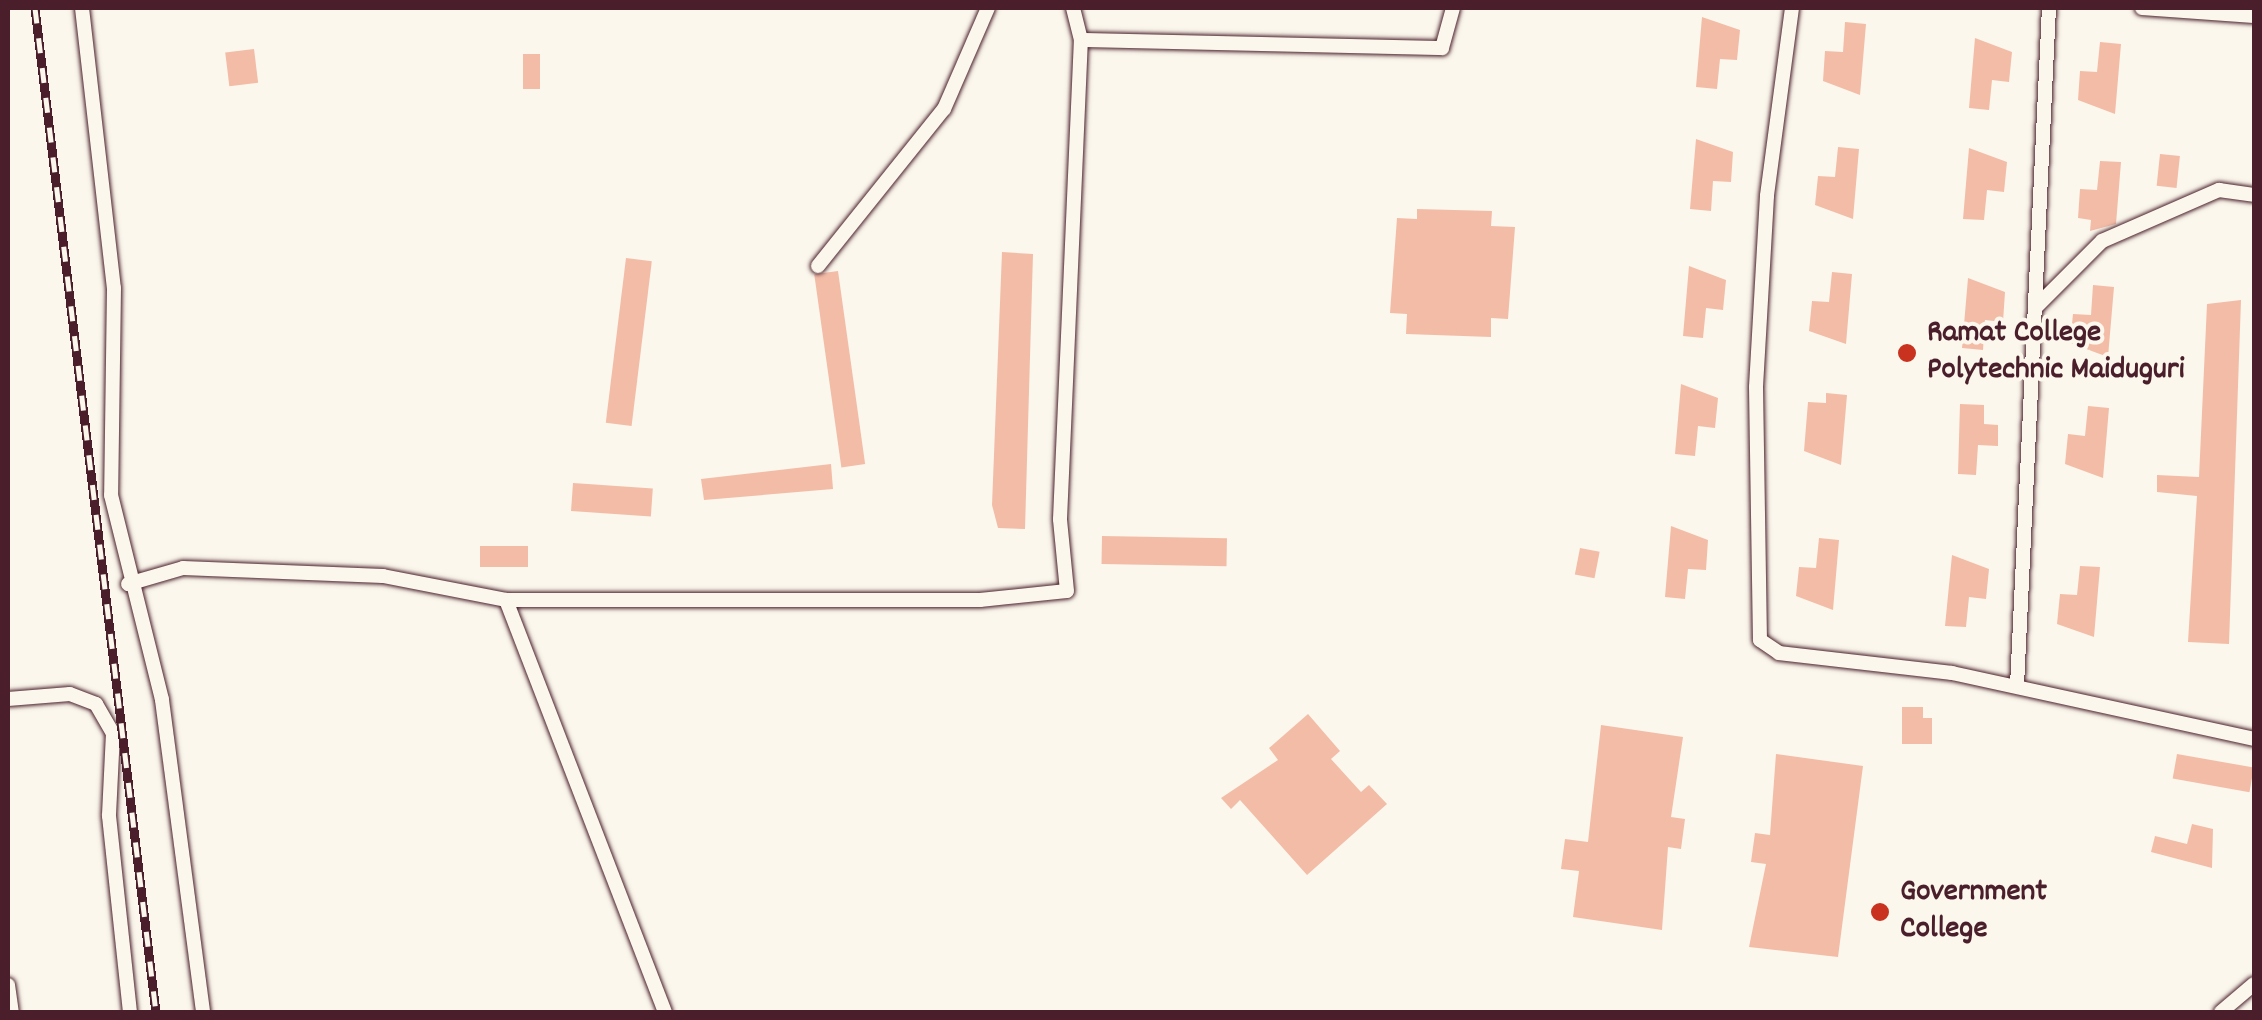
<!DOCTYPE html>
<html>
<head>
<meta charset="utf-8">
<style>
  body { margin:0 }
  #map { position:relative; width:2262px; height:1020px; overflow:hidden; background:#fbf7ec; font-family:Dekko,sans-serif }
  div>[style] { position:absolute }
  .building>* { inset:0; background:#f3bca7; transform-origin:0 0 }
  .roads { filter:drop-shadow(0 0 2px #4a1f2b) drop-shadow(0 0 2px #4a1f2b) }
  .street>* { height:14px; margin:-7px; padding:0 7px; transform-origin:7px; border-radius:7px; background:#fbf7ec }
  .rail>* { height:9px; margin-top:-4.5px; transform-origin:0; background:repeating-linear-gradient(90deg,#fbf7ec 0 15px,#4a1f2b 0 30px); box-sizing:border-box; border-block:2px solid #4a1f2b }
  .dots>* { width:28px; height:28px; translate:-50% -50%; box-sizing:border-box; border:5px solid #fbf7ec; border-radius:50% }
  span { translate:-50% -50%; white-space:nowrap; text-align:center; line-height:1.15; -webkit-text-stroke:8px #fbf7ec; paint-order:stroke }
  .poi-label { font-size:32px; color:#4a1f2b; font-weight:700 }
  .left { translate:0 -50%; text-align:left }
  .frame { position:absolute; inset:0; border:10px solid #4a1f2b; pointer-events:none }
</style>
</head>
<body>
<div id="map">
  <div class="building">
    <div style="clip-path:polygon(1702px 17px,1740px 30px,1737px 60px,1720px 59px,1717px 89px,1696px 87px)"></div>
    <div style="clip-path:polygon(1845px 22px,1866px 24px,1860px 95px,1823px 81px,1825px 51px,1843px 52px)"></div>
    <div style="clip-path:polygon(1975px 38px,2012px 52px,2009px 82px,1992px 80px,1989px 110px,1969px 108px)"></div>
    <div style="clip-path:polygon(2100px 42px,2121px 44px,2115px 114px,2078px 100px,2080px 71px,2097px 72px)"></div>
    <div style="left:254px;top:49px;width:34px;height:29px;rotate:83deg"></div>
    <div style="left:523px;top:54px;width:17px;height:35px"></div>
    <div style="clip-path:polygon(1696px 139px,1733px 152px,1731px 182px,1713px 181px,1711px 211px,1690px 209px)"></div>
    <div style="clip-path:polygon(1838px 147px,1859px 149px,1853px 219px,1815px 205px,1818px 176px,1835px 177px)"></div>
    <div style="clip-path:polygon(1969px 148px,2007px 162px,2004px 192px,1987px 190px,1984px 220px,1963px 219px)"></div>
    <div style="left:2160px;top:154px;width:20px;height:32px;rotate:6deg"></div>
    <div style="clip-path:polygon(2100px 161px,2121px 162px,2116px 224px,2090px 231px,2091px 220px,2078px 218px,2080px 189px,2097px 190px)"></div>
    <div style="clip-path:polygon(1417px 209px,1492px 211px,1491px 226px,1515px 227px,1508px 319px,1491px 318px,1491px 337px,1406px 334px,1407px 314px,1390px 313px,1397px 218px,1417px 219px)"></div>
    <div style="clip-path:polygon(1002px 252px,1033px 254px,1025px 529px,998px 528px,992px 505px)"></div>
    <div style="left:626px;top:258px;width:26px;height:166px;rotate:7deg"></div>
    <div style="clip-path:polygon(1689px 266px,1726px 280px,1723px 310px,1706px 308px,1703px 338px,1683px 336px)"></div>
    <div style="left:838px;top:271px;width:195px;height:24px;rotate:82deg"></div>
    <div style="clip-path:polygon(1832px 272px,1852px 274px,1846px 344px,1809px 331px,1812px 301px,1829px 302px)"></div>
    <div style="clip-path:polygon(1968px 278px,2005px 292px,2003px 322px,1985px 320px,1983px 350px,1962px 348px)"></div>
    <div style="clip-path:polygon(2093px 285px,2114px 287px,2108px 357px,2070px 343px,2073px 314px,2091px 315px)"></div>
    <div style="clip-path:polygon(2241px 300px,2229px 644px,2188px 642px,2197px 496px,2157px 492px,2157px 475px,2199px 477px,2207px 304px)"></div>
    <div style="clip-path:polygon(1681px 384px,1718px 398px,1715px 428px,1698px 426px,1695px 456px,1675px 454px)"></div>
    <div style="clip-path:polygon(1826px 393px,1847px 395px,1841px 465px,1804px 451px,1808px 402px,1826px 403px)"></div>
    <div style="clip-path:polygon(1960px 404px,1984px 405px,1984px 424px,1998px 425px,1998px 446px,1978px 445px,1976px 475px,1958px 474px)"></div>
    <div style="clip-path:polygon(2088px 406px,2109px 408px,2103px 478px,2065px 464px,2068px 434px,2085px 436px)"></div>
    <div style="clip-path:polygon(831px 464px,833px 489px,704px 500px,701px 479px)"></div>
    <div style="left:573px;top:483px;width:80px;height:28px;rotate:4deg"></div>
    <div style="clip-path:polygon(1671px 526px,1708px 540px,1706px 570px,1688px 569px,1685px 599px,1665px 597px)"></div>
    <div style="left:1102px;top:536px;width:125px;height:28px;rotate:1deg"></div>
    <div style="clip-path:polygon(1819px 538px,1839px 540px,1833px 610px,1796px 596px,1799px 567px,1816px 568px)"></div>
    <div style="left:528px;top:546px;width:21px;height:48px;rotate:90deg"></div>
    <div style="left:1580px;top:548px;width:20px;height:27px;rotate:11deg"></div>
    <div style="clip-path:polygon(1952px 555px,1989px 569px,1986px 599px,1969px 597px,1966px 627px,1945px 626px)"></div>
    <div style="clip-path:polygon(2080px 566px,2100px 567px,2094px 637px,2057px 624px,2060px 594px,2077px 595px)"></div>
    <div style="clip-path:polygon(1902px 707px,1923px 707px,1923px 718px,1932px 718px,1932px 744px,1902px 744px)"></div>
    <div style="clip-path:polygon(1308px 714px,1340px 751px,1331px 759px,1361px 792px,1369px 785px,1387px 804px,1307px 875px,1240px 800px,1231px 809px,1221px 798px,1278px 760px,1269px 748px)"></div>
    <div style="clip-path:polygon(1601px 725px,1683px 737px,1671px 817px,1685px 819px,1681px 849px,1668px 847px,1662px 930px,1573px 917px,1579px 871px,1561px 869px,1565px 839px,1588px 842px)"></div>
    <div style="clip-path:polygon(1776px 754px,1863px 766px,1838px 957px,1749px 947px,1766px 864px,1751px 862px,1755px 833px,1770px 835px)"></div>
    <div style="left:2177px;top:754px;width:78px;height:25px;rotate:10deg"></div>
    <div style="clip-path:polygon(2192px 824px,2213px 829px,2212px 868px,2151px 852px,2155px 836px,2187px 844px)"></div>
  </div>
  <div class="roads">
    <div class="street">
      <div style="left:82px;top:8px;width:282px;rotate:83.5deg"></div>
      <div style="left:114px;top:288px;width:207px;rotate:90.8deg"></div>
      <div style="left:111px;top:495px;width:211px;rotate:76deg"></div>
      <div style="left:162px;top:700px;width:315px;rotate:82.5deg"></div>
      <div style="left:1792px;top:8px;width:190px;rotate:97.6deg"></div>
      <div style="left:1767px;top:196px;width:191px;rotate:93.3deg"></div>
      <div style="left:1756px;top:387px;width:253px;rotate:89.1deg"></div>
      <div style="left:1760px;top:640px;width:23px;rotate:34deg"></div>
      <div style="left:1779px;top:653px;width:174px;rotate:6.6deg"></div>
      <div style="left:1952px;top:673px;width:309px;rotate:12.3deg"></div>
      <div style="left:2142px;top:8px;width:112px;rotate:4.1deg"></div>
      <div style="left:1081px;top:40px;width:361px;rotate:1.3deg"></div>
      <div style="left:1442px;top:48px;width:41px;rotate:-74.6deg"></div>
      <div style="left:818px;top:266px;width:201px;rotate:-51.3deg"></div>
      <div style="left:944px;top:109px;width:110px;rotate:-66.5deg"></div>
      <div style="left:2037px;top:306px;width:92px;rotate:-45deg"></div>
      <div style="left:2102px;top:241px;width:128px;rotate:-23.6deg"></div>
      <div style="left:2219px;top:190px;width:35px;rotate:8deg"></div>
      <div style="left:128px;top:584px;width:57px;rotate:-16.2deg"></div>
      <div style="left:183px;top:568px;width:200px;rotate:2.3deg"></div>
      <div style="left:383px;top:576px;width:125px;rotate:11deg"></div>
      <div style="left:506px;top:600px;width:474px"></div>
      <div style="left:980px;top:600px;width:87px;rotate:-5.9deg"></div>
      <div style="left:1067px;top:591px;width:72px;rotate:-95.6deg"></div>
      <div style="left:1060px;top:519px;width:479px;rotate:-87.5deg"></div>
      <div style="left:1081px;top:40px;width:33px;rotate:-104deg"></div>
      <div style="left:506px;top:600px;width:442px;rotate:68.9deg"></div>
      <div style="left:2017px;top:686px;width:679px;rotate:-87.3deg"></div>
      <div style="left:8px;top:699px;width:62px;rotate:-4.6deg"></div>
      <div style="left:70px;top:694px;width:28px;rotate:21deg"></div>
      <div style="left:96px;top:704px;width:34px;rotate:60deg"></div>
      <div style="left:113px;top:733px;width:83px;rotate:92.8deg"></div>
      <div style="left:109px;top:816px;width:197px;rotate:83.9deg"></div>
      <div style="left:8px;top:985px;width:27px;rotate:82deg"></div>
      <div style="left:2221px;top:1012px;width:43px;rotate:-40.3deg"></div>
    </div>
  </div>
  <div class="rail">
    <div style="left:35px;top:8px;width:1011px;rotate:83.13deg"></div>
  </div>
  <div class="dots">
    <div style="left:1907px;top:353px;background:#c8321e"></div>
    <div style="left:1880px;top:912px;background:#c8321e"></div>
  </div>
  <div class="poi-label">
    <span class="left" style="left:1927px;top:353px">Ramat College<br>Polytechnic Maiduguri</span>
    <span class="left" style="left:1900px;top:912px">Government<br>College</span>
  </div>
  <div class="frame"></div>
</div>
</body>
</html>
